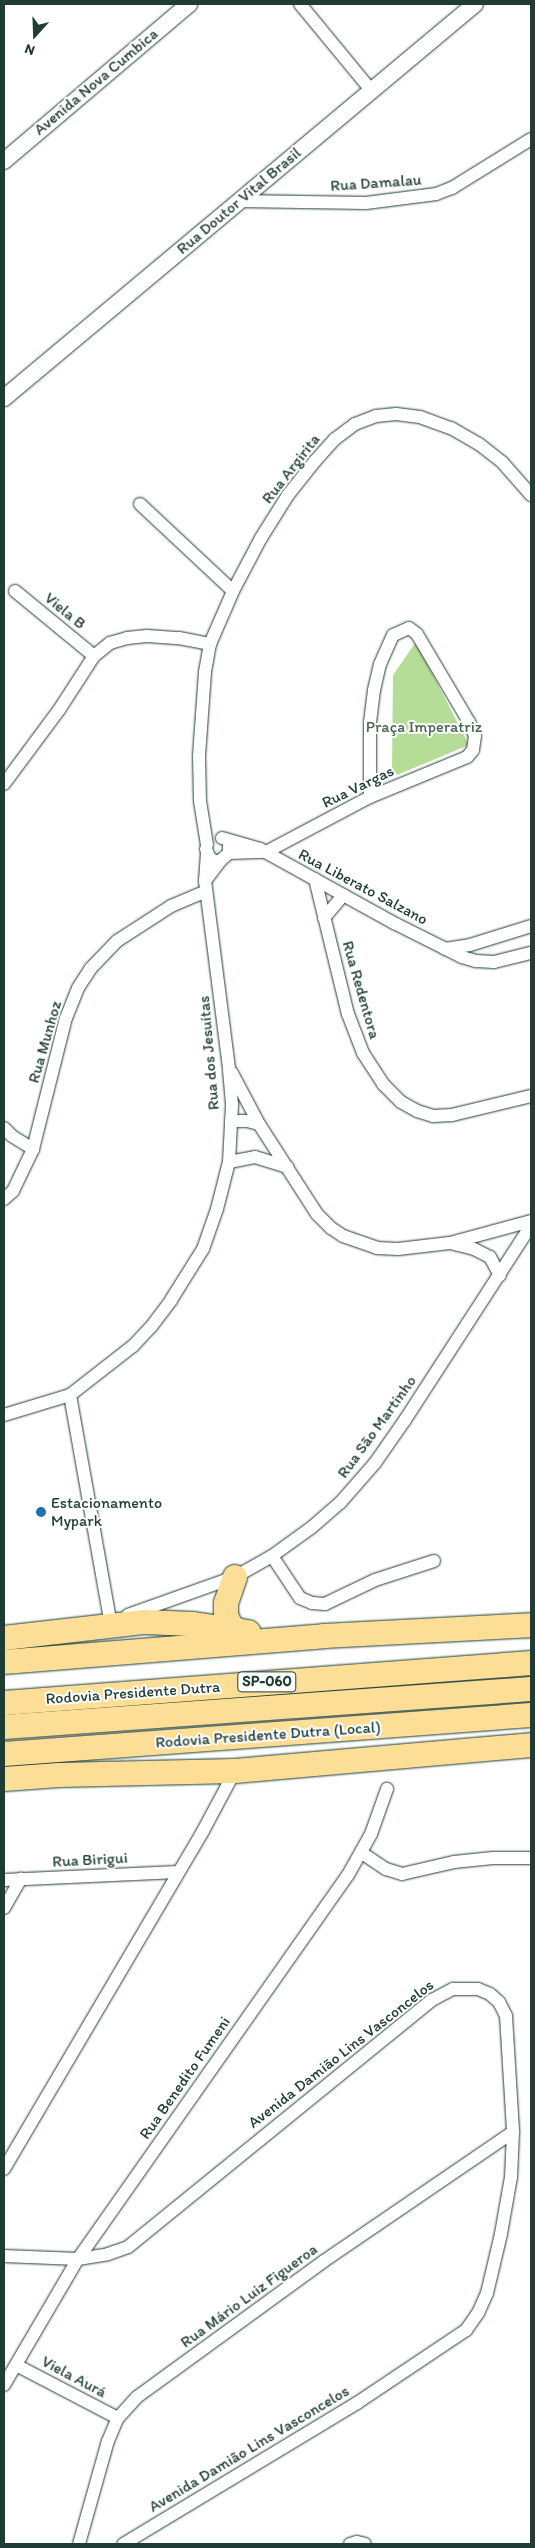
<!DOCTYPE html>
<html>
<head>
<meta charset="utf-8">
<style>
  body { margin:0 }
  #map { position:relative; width:535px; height:2548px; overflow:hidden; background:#fff; font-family:Itim,sans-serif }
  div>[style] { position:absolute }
  .green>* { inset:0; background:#b6dd98 }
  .roads { filter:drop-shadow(0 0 1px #1f3d34) drop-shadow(0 0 1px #1f3d34) }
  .minor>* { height:12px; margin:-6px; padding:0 6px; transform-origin:6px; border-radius:6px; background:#fff }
  .tertiary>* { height:16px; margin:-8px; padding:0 8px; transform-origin:8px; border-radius:8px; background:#fff }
  .motorway>* { height:24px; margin:-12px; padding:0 12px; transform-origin:12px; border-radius:12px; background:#fdde96 }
  .dots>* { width:14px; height:14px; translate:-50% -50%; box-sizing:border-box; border:2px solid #fff; border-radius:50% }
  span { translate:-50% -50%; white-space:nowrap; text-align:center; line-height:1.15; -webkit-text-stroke:4px #fff; paint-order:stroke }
  .shield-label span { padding:1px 4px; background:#fff; border:1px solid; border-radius:4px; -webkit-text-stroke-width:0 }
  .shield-label { font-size:15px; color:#1f3d34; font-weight:700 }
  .street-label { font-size:16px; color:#1f3d34 }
  .park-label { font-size:16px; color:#45654d }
  .poi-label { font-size:16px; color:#1f3d34 }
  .left { translate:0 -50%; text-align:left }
  .frame { position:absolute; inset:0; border:5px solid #1f3d34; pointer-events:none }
  .north { position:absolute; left:10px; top:10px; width:50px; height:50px; -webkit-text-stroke:4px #fff; paint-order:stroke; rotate:200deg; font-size:14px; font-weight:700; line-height:20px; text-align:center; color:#1f3d34 }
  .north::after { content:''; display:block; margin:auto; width:18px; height:22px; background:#1f3d34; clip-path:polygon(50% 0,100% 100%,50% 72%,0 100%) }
</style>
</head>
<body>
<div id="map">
  <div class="green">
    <div style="clip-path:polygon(416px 642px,469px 745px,397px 775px,392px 768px,393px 675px)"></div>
  </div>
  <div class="roads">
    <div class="minor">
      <div style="left:300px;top:4px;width:112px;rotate:50.5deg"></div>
      <div style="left:238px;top:201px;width:128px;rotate:0.9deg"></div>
      <div style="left:366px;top:203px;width:71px;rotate:-7.3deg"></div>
      <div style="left:436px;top:194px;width:17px;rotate:-21deg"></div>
      <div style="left:452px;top:188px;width:93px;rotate:-31.8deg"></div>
      <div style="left:140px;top:504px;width:127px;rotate:43.1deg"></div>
      <div style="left:15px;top:591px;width:102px;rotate:39.4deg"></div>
      <div style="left:4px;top:784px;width:92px;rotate:-53.4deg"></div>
      <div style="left:59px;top:710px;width:64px;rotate:-57.1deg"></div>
      <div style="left:94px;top:656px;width:21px;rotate:-39deg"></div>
      <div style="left:110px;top:643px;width:18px;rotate:-16deg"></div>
      <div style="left:127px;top:638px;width:20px;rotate:-6deg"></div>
      <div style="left:147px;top:636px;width:32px;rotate:4deg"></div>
      <div style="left:179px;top:638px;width:32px;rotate:11deg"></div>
      <div style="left:222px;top:838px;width:40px;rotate:16deg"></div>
      <div style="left:260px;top:849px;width:155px;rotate:28.9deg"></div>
      <div style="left:396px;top:924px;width:74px;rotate:26.6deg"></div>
      <div style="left:462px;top:957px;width:15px;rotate:16deg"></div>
      <div style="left:476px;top:961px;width:18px;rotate:3deg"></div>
      <div style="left:494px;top:962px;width:38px;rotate:-14deg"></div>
      <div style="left:207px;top:845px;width:45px;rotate:-99deg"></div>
      <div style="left:200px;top:801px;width:45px;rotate:-91.3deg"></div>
      <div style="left:199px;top:756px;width:84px;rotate:-85.9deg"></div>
      <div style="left:205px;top:672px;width:28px;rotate:-80deg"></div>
      <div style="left:210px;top:644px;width:58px;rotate:-66.5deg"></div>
      <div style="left:233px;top:591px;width:60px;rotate:-62.2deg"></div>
      <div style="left:261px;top:538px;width:51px;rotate:-57.9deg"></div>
      <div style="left:288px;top:495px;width:43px;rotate:-51.5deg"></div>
      <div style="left:315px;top:461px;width:30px;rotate:-48deg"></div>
      <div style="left:335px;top:439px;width:25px;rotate:-37deg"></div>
      <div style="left:355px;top:424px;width:22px;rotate:-21deg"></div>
      <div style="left:376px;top:416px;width:20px;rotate:-6deg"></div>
      <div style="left:396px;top:414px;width:24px;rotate:7deg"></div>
      <div style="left:420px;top:417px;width:33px;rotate:20deg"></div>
      <div style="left:451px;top:428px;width:32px;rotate:30deg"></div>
      <div style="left:479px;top:444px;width:29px;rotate:38deg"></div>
      <div style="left:502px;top:462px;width:44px;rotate:48.7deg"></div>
      <div style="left:206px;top:849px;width:9px;rotate:69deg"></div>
      <div style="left:209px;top:857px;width:6px;rotate:39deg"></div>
      <div style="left:214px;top:861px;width:6px"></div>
      <div style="left:229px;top:853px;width:37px;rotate:-2deg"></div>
      <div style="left:266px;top:852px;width:118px;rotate:-27.9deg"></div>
      <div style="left:370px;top:797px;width:105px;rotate:-22.4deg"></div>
      <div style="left:467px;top:757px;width:9px;rotate:-49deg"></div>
      <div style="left:473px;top:750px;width:14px;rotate:-82deg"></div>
      <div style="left:475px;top:736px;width:15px;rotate:-113deg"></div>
      <div style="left:469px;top:722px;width:102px;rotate:-120.6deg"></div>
      <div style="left:417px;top:634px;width:10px;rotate:-143deg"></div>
      <div style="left:409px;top:628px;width:17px;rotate:156deg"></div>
      <div style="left:393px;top:635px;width:32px;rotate:114deg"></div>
      <div style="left:380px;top:664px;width:27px;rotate:103deg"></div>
      <div style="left:374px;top:690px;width:32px;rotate:97deg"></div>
      <div style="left:370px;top:722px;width:75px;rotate:90deg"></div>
      <div style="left:315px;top:879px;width:139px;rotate:76.3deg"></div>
      <div style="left:348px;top:1014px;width:42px;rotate:69deg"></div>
      <div style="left:363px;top:1053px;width:37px;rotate:57deg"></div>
      <div style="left:383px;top:1084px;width:25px;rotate:45deg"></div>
      <div style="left:401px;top:1102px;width:18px;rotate:29deg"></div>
      <div style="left:417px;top:1111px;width:17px;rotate:17deg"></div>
      <div style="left:433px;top:1116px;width:19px;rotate:-3deg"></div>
      <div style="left:452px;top:1115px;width:81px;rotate:-13.5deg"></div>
      <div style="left:205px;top:881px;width:25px;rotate:-53deg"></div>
      <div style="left:220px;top:861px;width:12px;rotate:-42deg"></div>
      <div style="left:229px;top:853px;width:7px;rotate:-90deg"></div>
      <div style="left:324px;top:918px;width:30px;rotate:-50deg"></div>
      <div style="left:445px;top:949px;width:25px;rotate:-9deg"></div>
      <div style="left:470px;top:945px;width:64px;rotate:-17.3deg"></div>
      <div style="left:232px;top:1073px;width:58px;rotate:62.1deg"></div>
      <div style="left:259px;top:1124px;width:107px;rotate:57.2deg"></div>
      <div style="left:317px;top:1214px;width:20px;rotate:45deg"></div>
      <div style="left:331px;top:1228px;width:14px;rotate:34deg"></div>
      <div style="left:343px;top:1236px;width:36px;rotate:19deg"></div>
      <div style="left:377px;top:1248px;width:21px;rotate:3deg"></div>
      <div style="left:398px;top:1249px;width:52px;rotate:-6.6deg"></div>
      <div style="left:450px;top:1243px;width:84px;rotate:-15.2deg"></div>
      <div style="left:231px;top:1121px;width:16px"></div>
      <div style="left:247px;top:1121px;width:12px;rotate:14deg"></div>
      <div style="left:4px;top:1128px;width:11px;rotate:45deg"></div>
      <div style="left:12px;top:1136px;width:25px;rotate:32deg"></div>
      <div style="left:229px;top:1162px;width:26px;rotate:-11deg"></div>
      <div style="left:255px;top:1157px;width:34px;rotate:17deg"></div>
      <div style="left:4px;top:1199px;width:12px;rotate:-42deg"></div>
      <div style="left:13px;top:1191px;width:47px;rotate:-64.5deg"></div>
      <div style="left:33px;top:1149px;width:135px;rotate:-75.9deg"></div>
      <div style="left:66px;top:1018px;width:32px;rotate:-68deg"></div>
      <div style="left:78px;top:988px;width:24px;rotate:-57deg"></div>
      <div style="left:91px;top:968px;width:37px;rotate:-46deg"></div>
      <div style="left:117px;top:941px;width:64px;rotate:-32.9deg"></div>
      <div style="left:171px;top:906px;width:38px;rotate:-23deg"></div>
      <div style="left:450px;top:1243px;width:25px;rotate:14deg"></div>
      <div style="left:474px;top:1249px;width:18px;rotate:27deg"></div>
      <div style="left:490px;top:1257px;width:21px;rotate:62deg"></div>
      <div style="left:70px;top:1395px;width:234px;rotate:79.9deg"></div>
      <div style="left:4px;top:1415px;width:69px;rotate:-16.9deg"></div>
      <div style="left:70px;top:1395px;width:80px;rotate:-37.9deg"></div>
      <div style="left:133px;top:1346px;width:26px;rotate:-47deg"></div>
      <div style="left:151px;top:1327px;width:34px;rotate:-53deg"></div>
      <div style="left:171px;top:1300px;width:60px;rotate:-57.9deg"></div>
      <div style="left:203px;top:1249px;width:42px;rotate:-70.7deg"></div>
      <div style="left:217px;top:1209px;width:49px;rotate:-75.7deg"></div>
      <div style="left:229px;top:1162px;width:58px;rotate:-87deg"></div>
      <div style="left:232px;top:1104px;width:36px;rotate:-95deg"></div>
      <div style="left:229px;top:1068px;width:189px;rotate:-97.3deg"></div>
      <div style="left:205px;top:881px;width:28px;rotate:-86deg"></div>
      <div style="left:272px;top:1556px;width:50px;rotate:56.3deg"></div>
      <div style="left:300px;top:1598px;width:13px;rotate:23deg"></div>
      <div style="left:312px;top:1603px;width:13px;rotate:4deg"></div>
      <div style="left:325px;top:1604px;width:55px;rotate:-25.6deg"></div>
      <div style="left:375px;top:1580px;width:62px;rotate:-17.9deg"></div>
      <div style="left:128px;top:1615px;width:114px;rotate:-19.6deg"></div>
      <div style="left:235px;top:1577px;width:43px;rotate:-29.6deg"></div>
      <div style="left:272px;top:1556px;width:48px;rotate:-35.7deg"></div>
      <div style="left:311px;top:1528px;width:38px;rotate:-41deg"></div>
      <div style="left:340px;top:1503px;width:53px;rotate:-48.8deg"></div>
      <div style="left:375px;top:1463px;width:52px;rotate:-55.1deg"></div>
      <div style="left:405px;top:1420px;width:232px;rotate:-57.1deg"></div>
      <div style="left:362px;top:1853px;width:29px;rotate:34deg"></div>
      <div style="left:386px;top:1869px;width:17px;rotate:17deg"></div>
      <div style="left:402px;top:1874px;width:53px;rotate:-13deg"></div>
      <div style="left:454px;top:1862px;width:39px;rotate:-6deg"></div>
      <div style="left:493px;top:1858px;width:38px"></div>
      <div style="left:4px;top:1880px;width:174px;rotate:-2.6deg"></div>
      <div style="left:4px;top:1908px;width:34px;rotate:-60deg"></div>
      <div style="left:4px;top:2169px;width:392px;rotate:-59.5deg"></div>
      <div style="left:203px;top:1831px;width:68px;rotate:-61.9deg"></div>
      <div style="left:4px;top:2256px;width:74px;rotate:2.3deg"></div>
      <div style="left:78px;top:2259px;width:30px;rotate:-9deg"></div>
      <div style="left:108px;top:2254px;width:21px;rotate:-19deg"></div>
      <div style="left:128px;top:2247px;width:392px;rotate:-39.1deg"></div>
      <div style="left:432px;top:2000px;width:24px;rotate:-28deg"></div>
      <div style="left:453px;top:1989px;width:25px"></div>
      <div style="left:478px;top:1989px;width:13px;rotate:23deg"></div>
      <div style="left:490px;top:1994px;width:12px;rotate:42deg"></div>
      <div style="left:499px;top:2002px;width:16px;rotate:63deg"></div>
      <div style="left:506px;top:2016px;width:116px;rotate:86.5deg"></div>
      <div style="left:513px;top:2132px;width:45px;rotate:92.5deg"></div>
      <div style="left:511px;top:2177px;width:58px;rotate:100deg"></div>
      <div style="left:501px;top:2234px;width:61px;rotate:103.3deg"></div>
      <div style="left:487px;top:2293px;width:22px;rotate:114deg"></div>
      <div style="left:478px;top:2313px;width:21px;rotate:125deg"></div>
      <div style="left:466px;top:2330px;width:131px;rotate:146.2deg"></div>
      <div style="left:357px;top:2403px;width:273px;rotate:148.9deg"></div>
      <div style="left:16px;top:2365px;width:115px;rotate:27.5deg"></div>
      <div style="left:4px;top:2385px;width:146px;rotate:-59.6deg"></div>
      <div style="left:78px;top:2259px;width:469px;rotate:-54.9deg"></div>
      <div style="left:348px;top:1875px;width:47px;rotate:-60.7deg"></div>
      <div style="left:371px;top:1834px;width:48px;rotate:-70.4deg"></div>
      <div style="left:79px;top:2544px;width:107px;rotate:-74.3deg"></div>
      <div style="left:108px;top:2441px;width:25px;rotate:-67deg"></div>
      <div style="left:118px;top:2418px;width:28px;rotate:-48deg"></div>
      <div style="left:137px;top:2397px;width:231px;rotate:-36deg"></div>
      <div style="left:324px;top:2261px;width:229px;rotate:-34.3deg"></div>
      <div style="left:350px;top:2544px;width:7px;rotate:-16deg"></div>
      <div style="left:357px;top:2542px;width:8px;rotate:14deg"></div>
    </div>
    <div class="tertiary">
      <div style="left:4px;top:161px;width:243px;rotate:-40.3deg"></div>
      <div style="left:4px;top:398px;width:614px;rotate:-39.91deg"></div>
    </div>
    <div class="motorway">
      <div style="left:235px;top:1577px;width:28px;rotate:109deg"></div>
      <div style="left:226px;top:1603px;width:12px;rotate:90deg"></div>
      <div style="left:226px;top:1615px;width:11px;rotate:68deg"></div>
      <div style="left:230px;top:1625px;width:11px;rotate:38deg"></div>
      <div style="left:4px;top:1638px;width:142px;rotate:-6.5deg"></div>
      <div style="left:145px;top:1622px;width:47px;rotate:2.4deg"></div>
      <div style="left:192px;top:1624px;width:57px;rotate:8.1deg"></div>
      <div style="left:4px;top:1662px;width:321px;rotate:-4.6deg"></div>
      <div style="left:324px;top:1636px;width:207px;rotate:-3deg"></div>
      <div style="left:4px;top:1703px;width:529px;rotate:-4.34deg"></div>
      <div style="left:4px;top:1727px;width:528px;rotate:-4.12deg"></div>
      <div style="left:4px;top:1754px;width:528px;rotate:-4.23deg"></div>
      <div style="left:4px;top:1779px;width:55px;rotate:-4.2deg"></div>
      <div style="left:59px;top:1775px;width:176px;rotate:-1.3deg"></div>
      <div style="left:235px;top:1771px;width:297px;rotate:-5deg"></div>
    </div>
  </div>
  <div class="dots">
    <div style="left:41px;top:1512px;background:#1f6fb2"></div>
  </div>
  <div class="shield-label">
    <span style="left:267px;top:1682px">SP-060</span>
  </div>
  <div class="street-label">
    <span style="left:96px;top:82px;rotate:-40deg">Avenida Nova Cumbica</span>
    <span style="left:376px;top:183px;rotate:-4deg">Rua Damalau</span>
    <span style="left:239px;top:201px;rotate:-40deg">Rua Doutor Vital Brasil</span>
    <span style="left:291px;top:469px;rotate:-52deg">Rua Argirita</span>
    <span style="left:65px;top:611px;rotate:39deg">Viela B</span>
    <span style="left:358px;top:787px;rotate:-26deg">Rua Vargas</span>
    <span style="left:363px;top:887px;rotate:28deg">Rua Liberato Salzano</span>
    <span style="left:361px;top:990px;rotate:74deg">Rua Redentora</span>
    <span style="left:45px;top:1042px;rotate:-74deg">Rua Munhoz</span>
    <span style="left:209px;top:1053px;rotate:-95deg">Rua dos Jesuítas</span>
    <span style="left:377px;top:1427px;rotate:-54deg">Rua São Martinho</span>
    <span style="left:133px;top:1693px;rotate:-4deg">Rodovia Presidente Dutra</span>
    <span style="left:268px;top:1735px;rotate:-4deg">Rodovia Presidente Dutra (Local)</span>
    <span style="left:90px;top:1860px;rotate:-3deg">Rua Birigui</span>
    <span style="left:341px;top:2054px;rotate:-38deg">Avenida Damião Lins Vasconcelos</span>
    <span style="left:185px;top:2078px;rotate:-55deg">Rua Benedito Fumeni</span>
    <span style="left:249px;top:2296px;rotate:-36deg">Rua Mário Luiz Figueroa</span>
    <span style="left:74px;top:2377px;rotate:28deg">Viela Aurá</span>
    <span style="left:249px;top:2449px;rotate:-31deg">Avenida Damião Lins Vasconcelos</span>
  </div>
  <div class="park-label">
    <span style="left:424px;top:727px">Praça Imperatriz</span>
  </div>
  <div class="poi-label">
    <span class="left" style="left:51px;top:1512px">Estacionamento<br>Mypark</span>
  </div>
  <div class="frame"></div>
  <div class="north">N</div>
</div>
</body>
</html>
